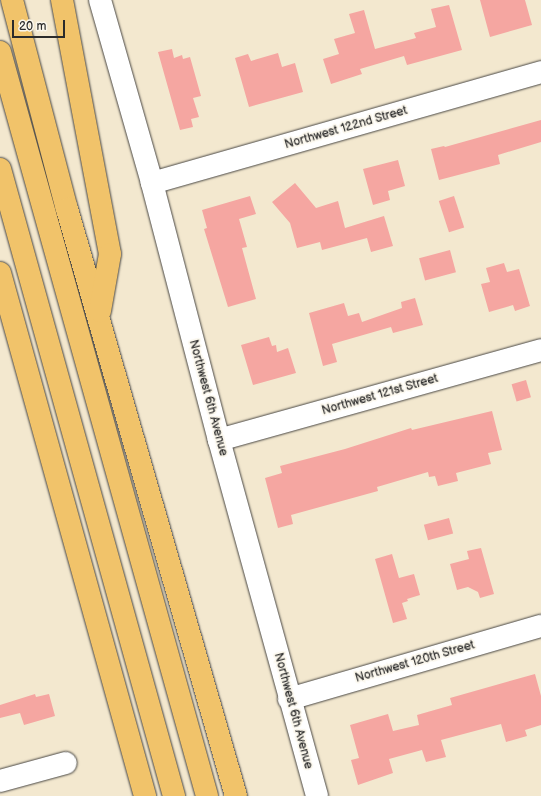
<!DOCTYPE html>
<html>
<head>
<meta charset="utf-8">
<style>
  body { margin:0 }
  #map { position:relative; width:541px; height:796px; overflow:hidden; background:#f3e8cf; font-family:"Balsamiq Sans",sans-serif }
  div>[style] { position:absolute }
  .building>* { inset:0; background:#f5a6a1; transform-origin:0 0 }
  .roads { filter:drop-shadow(0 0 1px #494744) drop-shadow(0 0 1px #494744) }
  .minor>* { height:22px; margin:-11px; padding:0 11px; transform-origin:11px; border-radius:11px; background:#fff }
  .highway>* { height:22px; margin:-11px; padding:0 11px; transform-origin:11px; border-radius:11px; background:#f1c36a }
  span { translate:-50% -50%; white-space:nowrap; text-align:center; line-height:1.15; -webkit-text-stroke:3.5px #fbf7ec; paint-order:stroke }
  .street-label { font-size:12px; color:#2b2b2b }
  .scale { position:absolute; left:12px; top:20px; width:53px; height:18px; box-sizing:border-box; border:2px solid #2b2b2b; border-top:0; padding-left:5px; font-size:12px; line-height:14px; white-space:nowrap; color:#2b2b2b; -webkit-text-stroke:3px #fbf7ec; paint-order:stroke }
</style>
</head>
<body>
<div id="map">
  <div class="building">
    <div style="clip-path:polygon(480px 0,525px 0,532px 25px,490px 37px)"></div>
    <div style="clip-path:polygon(449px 5px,462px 50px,407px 65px,404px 56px,360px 69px,362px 74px,331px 84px,323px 59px,339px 54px,334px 39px,355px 33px,349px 14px,364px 10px,375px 49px,416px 38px,414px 33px,436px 27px,431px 9px)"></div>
    <div style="clip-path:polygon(172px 49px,174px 58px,182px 55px,183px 59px,190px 57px,201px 96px,193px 98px,199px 117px,191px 119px,193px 127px,180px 130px,158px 52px)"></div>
    <div style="clip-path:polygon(278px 53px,282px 67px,295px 63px,303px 92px,249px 107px,235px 58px,248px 54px,251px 61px)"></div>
    <div style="clip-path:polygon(541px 120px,541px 142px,498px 155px,500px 164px,439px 180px,431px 149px,444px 146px,445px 147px)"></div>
    <div style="clip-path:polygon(398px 160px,405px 186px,388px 191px,390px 200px,373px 205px,363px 169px)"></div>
    <div style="clip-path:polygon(295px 183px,316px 208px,338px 201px,345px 228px,384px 216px,393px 246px,371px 252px,367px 238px,322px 250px,320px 242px,297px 248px,290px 223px,272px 202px)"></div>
    <div style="clip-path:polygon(250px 196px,256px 214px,239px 219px,247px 247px,242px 248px,256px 299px,228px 307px,204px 229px,207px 228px,202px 210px)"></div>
    <div style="left:454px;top:196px;width:33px;height:16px;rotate:72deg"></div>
    <div style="left:450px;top:250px;width:23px;height:32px;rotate:75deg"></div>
    <div style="clip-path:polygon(504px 263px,507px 272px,519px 269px,530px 306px,515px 311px,513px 305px,489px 312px,481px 284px,490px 282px,486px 268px)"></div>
    <div style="clip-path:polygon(415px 298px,423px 325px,393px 333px,391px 327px,332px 344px,337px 362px,323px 366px,309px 313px,344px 303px,348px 316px,359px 313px,362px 322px,402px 308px,401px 302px)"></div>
    <div style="clip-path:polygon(269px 337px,272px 346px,276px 345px,277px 352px,288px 348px,296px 373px,253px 385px,241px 345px)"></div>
    <div style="left:526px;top:380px;width:18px;height:15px;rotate:74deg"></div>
    <div style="clip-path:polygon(492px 411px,502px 450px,488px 453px,491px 464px,456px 473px,458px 481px,438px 486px,435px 476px,429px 477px,428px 472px,377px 487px,378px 491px,291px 515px,293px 524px,278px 528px,265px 478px,282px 473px,280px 466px,345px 449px,411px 428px,412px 430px)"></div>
    <div style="left:449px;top:518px;width:16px;height:26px;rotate:75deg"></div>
    <div style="clip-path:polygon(481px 548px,494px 594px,480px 598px,478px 592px,468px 587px,457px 590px,450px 564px,469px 559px,467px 551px)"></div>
    <div style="clip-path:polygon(392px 554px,399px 578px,414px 574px,420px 595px,407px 599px,408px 601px,402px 603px,407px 619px,393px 623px,375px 559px)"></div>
    <div style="clip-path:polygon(535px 674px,541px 696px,541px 725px,525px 730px,527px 736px,506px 742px,501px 724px,441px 740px,446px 757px,426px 762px,422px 750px,389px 759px,393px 773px,358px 785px,351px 760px,359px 758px,350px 725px,388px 714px,393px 731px,419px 725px,417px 715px,452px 705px,450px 698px)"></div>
    <div style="clip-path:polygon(35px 694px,36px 697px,49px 694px,55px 716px,24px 725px,20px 713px,0 718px,0 705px)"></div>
  </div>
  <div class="roads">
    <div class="minor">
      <div style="left:100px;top:0;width:190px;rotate:74.1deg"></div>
      <div style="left:152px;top:183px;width:266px;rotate:75.4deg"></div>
      <div style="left:219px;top:440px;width:369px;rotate:74.6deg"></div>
      <div style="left:152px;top:183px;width:405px;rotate:-15.9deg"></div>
      <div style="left:219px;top:440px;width:334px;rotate:-15.6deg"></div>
      <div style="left:289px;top:699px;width:262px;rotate:-16.2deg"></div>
      <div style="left:0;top:781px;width:68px;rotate:-15.3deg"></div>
    </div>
    <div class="highway">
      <div style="left:12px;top:0;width:216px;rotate:75.3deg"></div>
      <div style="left:67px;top:209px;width:611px;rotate:73.94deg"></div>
      <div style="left:62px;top:0;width:258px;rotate:79.3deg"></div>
      <div style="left:110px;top:254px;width:58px;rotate:100deg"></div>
      <div style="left:0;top:52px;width:772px;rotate:74.45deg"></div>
      <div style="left:0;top:169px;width:651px;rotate:74.49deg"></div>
      <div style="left:0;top:273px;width:543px;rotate:74.5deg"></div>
    </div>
  </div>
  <div class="street-label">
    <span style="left:346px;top:128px;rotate:-16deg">Northwest 122nd Street</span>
    <span style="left:380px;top:395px;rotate:-16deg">Northwest 121st Street</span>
    <span style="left:208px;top:398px;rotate:75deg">Northwest 6th Avenue</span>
    <span style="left:415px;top:662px;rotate:-16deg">Northwest 120th Street</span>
    <span style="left:293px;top:711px;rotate:75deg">Northwest 6th Avenue</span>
  </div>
  <div class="scale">20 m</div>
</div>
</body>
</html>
